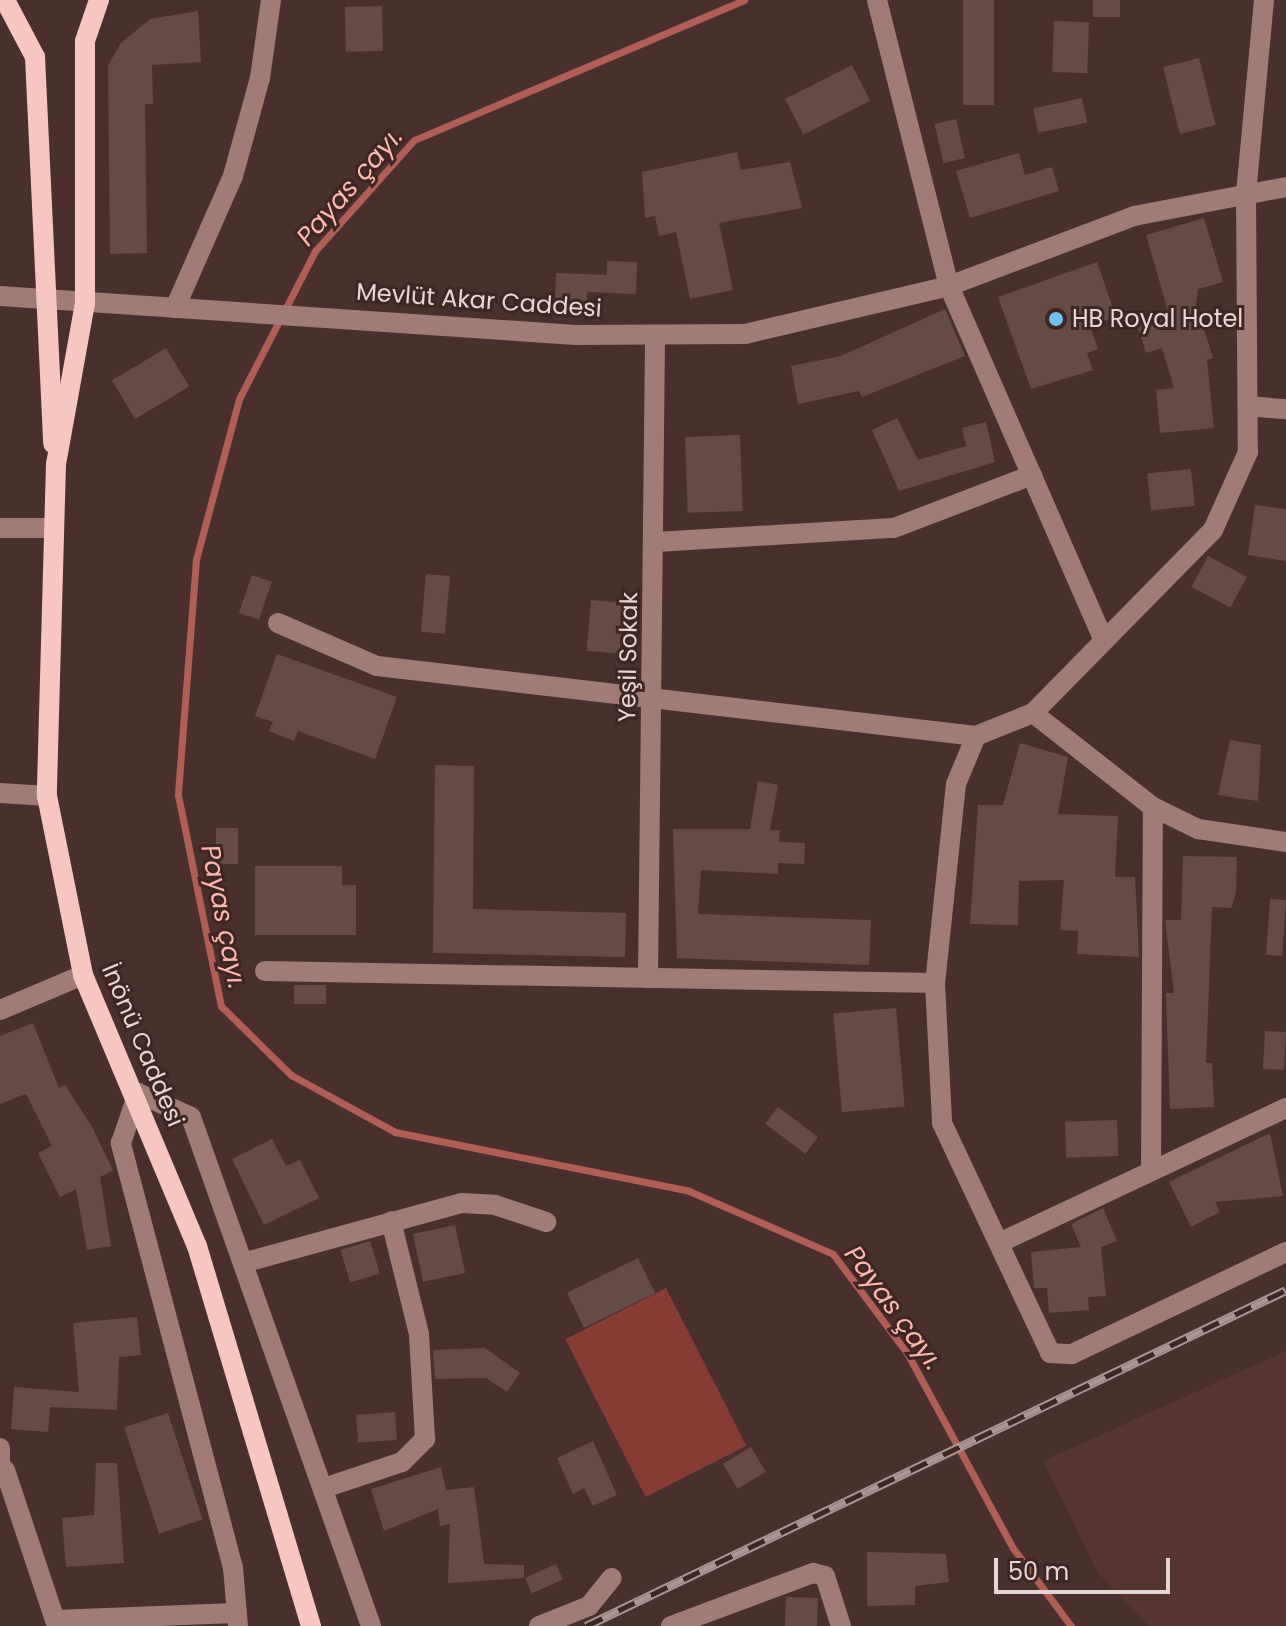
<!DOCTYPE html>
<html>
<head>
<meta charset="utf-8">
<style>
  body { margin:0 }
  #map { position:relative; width:1286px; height:1626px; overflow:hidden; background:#4a302c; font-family:Poppins,sans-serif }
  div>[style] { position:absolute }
  .built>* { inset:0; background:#573531 }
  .green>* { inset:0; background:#863c35; transform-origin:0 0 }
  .stream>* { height:7px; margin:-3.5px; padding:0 3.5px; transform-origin:3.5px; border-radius:3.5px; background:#b05f56 }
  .building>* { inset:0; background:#664a46; transform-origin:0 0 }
  .minor>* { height:20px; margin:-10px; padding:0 10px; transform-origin:10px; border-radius:10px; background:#a17b76 }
  .major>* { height:20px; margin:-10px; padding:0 10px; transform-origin:10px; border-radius:10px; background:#f5c7c0 }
  .rail>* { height:9px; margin-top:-4.5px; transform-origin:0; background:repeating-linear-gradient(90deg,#3f2623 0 18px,#aa9592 0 36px); box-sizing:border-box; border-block:2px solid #aa9592 }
  .dots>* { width:22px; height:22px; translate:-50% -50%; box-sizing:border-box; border:4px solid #3f2623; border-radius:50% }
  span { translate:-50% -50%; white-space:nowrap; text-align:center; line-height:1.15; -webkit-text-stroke:6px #3f2623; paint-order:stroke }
  .street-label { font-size:24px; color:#e8d6d4 }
  .poi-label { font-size:24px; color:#e8d6d4 }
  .left { translate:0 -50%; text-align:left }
  .water-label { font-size:26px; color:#fdb8af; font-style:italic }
  .scale { position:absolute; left:994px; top:1558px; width:176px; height:36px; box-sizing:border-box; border:4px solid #e8d6d4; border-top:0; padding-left:10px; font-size:24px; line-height:28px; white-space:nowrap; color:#e8d6d4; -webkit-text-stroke:6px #3f2623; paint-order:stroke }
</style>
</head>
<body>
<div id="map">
  <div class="built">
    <div style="clip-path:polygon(1286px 1351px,1286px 1626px,1149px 1626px,1098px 1573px,1043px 1461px)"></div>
  </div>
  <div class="green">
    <div style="left:666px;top:1288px;width:177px;height:113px;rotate:63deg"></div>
  </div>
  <div class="stream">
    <div style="left:744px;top:0;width:358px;rotate:157deg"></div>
    <div style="left:414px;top:140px;width:149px;rotate:131.7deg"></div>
    <div style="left:315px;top:251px;width:166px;rotate:117.2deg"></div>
    <div style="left:239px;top:399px;width:166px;rotate:105deg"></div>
    <div style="left:196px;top:559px;width:237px;rotate:94.4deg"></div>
    <div style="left:178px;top:795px;width:215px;rotate:78.5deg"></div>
    <div style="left:221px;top:1006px;width:98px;rotate:44.6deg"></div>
    <div style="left:291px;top:1075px;width:119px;rotate:28.7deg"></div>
    <div style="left:395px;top:1132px;width:300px;rotate:11.3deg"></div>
    <div style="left:689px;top:1191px;width:157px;rotate:23.6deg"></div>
    <div style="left:833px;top:1254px;width:124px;rotate:53.2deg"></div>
    <div style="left:907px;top:1353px;width:222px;rotate:61.5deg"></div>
    <div style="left:1013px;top:1548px;width:97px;rotate:53.4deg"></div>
  </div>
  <div class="building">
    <div style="left:963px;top:0;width:31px;height:105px"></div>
    <div style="left:1093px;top:0;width:27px;height:17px"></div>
    <div style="left:382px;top:6px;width:45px;height:37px;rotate:89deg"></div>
    <div style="clip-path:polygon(198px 11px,201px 62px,152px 65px,153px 104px,145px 104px,147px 253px,110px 254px,108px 65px,121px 43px,150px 19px)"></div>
    <div style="left:1054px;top:21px;width:35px;height:51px;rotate:2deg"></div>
    <div style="left:1199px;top:58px;width:69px;height:37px;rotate:76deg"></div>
    <div style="left:852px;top:65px;width:40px;height:75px;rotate:63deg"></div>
    <div style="left:1082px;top:98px;width:25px;height:50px;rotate:78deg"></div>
    <div style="left:956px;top:119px;width:40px;height:22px;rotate:77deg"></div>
    <div style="clip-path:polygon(737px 152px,741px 170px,790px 162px,802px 208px,719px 223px,733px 290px,690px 299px,676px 232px,659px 236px,655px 216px,645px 218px,642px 172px)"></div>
    <div style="clip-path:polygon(1019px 153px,1025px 175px,1052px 167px,1059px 191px,970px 218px,956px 171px)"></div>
    <div style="clip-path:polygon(1204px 218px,1223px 282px,1198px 289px,1196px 304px,1213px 358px,1207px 360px,1214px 428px,1160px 433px,1156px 390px,1174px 388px,1162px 348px,1146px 353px,1138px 328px,1170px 318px,1146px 235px)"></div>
    <div style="clip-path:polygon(607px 261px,637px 262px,636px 294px,587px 292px,587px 303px,555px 302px,556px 273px,607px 275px)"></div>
    <div style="clip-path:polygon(1097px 262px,1116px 317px,1090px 326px,1098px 349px,1087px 353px,1093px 370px,1031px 389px,998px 297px)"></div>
    <div style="clip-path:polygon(945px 309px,965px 356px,862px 397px,859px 391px,798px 404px,791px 366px,841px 356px)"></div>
    <div style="left:166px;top:348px;width:45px;height:63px;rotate:59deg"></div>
    <div style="clip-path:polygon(897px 418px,918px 460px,966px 446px,962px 428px,986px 422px,995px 462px,899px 491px,872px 430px)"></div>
    <div style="left:740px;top:435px;width:76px;height:55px;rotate:88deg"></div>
    <div style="left:1191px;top:469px;width:37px;height:44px;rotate:84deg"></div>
    <div style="clip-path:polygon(1255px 505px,1286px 509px,1286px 561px,1248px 555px)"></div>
    <div style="left:1208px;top:556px;width:44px;height:35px;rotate:28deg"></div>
    <div style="left:426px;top:574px;width:24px;height:58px;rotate:5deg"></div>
    <div style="left:252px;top:575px;width:21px;height:40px;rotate:19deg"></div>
    <div style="left:591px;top:600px;width:33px;height:51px;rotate:5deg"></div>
    <div style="clip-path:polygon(277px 654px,397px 697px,375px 759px,298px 731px,294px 741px,269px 731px,273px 722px,255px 716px)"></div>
    <div style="clip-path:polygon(1230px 740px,1261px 745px,1258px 801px,1218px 795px)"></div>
    <div style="clip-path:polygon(1020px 743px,1068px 757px,1058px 814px,1118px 816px,1115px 877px,1135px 877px,1139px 957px,1077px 954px,1078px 931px,1060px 930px,1064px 880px,1019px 881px,1018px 925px,970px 924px,978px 805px,1003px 805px)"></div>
    <div style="clip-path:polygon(435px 765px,474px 766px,473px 909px,626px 913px,625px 957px,433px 953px)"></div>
    <div style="clip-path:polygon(758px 781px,778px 785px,770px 830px,780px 830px,779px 842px,805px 843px,804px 864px,778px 863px,778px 874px,701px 870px,698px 914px,871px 920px,869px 965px,677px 958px,673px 829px,750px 829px)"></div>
    <div style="left:238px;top:828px;width:36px;height:22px;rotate:90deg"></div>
    <div style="clip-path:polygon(1183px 856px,1237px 857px,1236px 893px,1231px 908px,1212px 907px,1206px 1063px,1212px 1063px,1214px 1107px,1170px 1109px,1166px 993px,1174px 993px,1165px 920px,1181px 920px)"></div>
    <div style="clip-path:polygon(255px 866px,342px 866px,342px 885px,356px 885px,356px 935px,255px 935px)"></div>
    <div style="left:1270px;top:899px;width:16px;height:56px;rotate:4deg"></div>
    <div style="left:294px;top:985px;width:32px;height:19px"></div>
    <div style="left:896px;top:1008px;width:99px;height:63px;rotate:85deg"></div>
    <div style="clip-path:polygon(33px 1023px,59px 1088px,65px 1085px,92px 1127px,113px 1170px,100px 1177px,111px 1246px,87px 1250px,76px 1189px,60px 1197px,38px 1153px,52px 1146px,26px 1094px,0 1104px,0 1036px)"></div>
    <div style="left:1265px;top:1031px;width:21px;height:38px;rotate:3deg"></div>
    <div style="left:778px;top:1107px;width:50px;height:21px;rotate:37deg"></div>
    <div style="left:1117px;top:1120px;width:36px;height:52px;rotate:88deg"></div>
    <div style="clip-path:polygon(1270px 1133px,1283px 1196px,1215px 1202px,1220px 1212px,1191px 1227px,1169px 1182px)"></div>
    <div style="clip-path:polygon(272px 1139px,286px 1166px,300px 1160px,319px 1198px,264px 1225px,232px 1159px)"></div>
    <div style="clip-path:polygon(1103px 1208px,1117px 1241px,1101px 1247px,1106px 1296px,1088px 1297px,1089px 1310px,1049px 1313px,1047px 1288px,1034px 1288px,1031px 1252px,1081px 1247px,1071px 1224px)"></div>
    <div style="left:455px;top:1225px;width:49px;height:43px;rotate:78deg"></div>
    <div style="left:370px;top:1241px;width:34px;height:31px;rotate:73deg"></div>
    <div style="left:638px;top:1258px;width:39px;height:79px;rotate:64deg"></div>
    <div style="clip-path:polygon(137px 1317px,141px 1355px,119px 1357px,117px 1410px,50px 1407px,48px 1432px,11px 1429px,14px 1387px,79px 1392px,73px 1323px)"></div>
    <div style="clip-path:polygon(485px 1348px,520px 1373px,507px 1392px,486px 1378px,435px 1379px,433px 1350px)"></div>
    <div style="left:395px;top:1412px;width:28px;height:39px;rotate:86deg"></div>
    <div style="left:168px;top:1413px;width:112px;height:46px;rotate:72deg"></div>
    <div style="clip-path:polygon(593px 1441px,617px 1495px,593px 1506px,584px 1488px,573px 1494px,557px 1458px)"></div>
    <div style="left:751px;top:1447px;width:29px;height:33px;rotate:59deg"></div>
    <div style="clip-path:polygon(96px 1463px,117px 1463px,124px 1563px,66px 1567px,62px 1518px,94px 1515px)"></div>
    <div style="clip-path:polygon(441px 1467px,446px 1490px,474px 1487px,484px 1564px,524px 1565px,524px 1578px,448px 1583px,450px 1524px,440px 1526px,438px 1509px,384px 1531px,371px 1489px)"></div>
    <div style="clip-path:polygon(867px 1552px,946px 1554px,949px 1582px,915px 1586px,915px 1605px,867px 1606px)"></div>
    <div style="left:556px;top:1564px;width:17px;height:34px;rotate:66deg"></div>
    <div style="left:786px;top:1597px;width:32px;height:29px;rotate:2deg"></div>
  </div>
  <div class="minor">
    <div style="left:877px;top:0;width:295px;rotate:75.9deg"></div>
    <div style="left:949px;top:286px;width:387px;rotate:66.4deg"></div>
    <div style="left:1264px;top:0;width:196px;rotate:95.3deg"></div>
    <div style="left:1246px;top:195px;width:257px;rotate:89.6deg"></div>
    <div style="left:1248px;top:452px;width:85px;rotate:114.2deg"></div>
    <div style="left:1213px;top:530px;width:257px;rotate:134.5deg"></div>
    <div style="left:1033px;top:713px;width:61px;rotate:158deg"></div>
    <div style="left:976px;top:736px;width:52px;rotate:112.6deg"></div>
    <div style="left:956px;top:784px;width:200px;rotate:96deg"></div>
    <div style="left:935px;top:983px;width:140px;rotate:87.1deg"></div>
    <div style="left:942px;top:1123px;width:254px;rotate:64.8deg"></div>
    <div style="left:1050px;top:1353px;width:22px;rotate:3deg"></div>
    <div style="left:1072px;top:1354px;width:237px;rotate:-25.5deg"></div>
    <div style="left:0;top:296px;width:577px;rotate:3.87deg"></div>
    <div style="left:576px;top:335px;width:169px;rotate:-0.3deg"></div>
    <div style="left:745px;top:334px;width:210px;rotate:-13.2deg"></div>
    <div style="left:949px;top:286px;width:198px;rotate:-20.7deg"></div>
    <div style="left:1134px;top:216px;width:155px;rotate:-10.8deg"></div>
    <div style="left:175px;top:308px;width:144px;rotate:-66.3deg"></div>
    <div style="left:233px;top:176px;width:102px;rotate:-74.6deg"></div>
    <div style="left:260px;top:78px;width:79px;rotate:-82deg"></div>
    <div style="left:1248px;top:406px;width:38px;rotate:5deg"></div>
    <div style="left:0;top:528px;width:53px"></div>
    <div style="left:656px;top:542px;width:238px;rotate:-3.4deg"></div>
    <div style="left:894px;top:528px;width:148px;rotate:-21deg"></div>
    <div style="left:278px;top:623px;width:108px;rotate:23.5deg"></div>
    <div style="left:377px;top:666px;width:603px;rotate:6.67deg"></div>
    <div style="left:1033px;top:713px;width:152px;rotate:38.1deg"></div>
    <div style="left:1153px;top:807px;width:50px;rotate:26.1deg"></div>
    <div style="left:1198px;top:829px;width:89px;rotate:8.4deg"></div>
    <div style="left:0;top:793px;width:47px;rotate:3.7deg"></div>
    <div style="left:265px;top:971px;width:670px;rotate:1.03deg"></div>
    <div style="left:648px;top:978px;width:641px;rotate:-89.37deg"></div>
    <div style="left:0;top:1010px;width:90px;rotate:-22.9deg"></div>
    <div style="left:1151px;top:1171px;width:364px;rotate:-89.7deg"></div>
    <div style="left:999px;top:1243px;width:317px;rotate:-25.2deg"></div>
    <div style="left:246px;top:1262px;width:223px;rotate:-15.3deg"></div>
    <div style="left:461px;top:1203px;width:34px;rotate:3deg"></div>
    <div style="left:495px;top:1205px;width:54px;rotate:18.4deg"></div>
    <div style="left:0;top:1448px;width:23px;rotate:90deg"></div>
    <div style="left:5px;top:1470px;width:158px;rotate:71.6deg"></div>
    <div style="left:55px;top:1620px;width:180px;rotate:-2.2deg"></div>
    <div style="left:327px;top:1487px;width:79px;rotate:-18.4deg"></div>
    <div style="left:402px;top:1462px;width:33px;rotate:-45deg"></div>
    <div style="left:425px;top:1439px;width:105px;rotate:-93.3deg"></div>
    <div style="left:419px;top:1334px;width:116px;rotate:-103.9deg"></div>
    <div style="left:238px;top:1626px;width:58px;rotate:-94.9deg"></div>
    <div style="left:233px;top:1568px;width:440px;rotate:-104.8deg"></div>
    <div style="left:121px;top:1143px;width:53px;rotate:-71.2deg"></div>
    <div style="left:138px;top:1093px;width:58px;rotate:24.4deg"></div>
    <div style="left:191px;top:1117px;width:540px;rotate:70.52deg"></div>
    <div style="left:539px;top:1626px;width:54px;rotate:-21.8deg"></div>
    <div style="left:589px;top:1606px;width:36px;rotate:-51deg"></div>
    <div style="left:671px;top:1626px;width:152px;rotate:-20.5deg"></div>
    <div style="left:813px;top:1573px;width:12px;rotate:14deg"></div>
    <div style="left:825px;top:1576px;width:52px;rotate:72.3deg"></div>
  </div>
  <div class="major">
    <div style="left:5px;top:0;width:64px;rotate:62.2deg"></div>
    <div style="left:35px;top:57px;width:387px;rotate:87.3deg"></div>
    <div style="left:99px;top:0;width:43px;rotate:108.9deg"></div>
    <div style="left:85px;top:41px;width:262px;rotate:90deg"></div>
    <div style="left:85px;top:303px;width:164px;rotate:100.2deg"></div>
    <div style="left:56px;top:464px;width:332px;rotate:91.6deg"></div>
    <div style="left:47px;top:796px;width:183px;rotate:78.6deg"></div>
    <div style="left:83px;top:975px;width:294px;rotate:67.2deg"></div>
    <div style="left:197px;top:1246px;width:397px;rotate:73.3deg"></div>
  </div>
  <div class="rail">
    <div style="left:586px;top:1626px;width:776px;rotate:-25.64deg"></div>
  </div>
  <div class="dots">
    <div style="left:1056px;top:319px;background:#70c2f4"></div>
  </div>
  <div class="street-label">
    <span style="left:479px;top:300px;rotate:4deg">Mevlüt Akar Caddesi</span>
    <span style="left:628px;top:657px;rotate:-89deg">Yeşil Sokak</span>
    <span style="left:143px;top:1045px;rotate:67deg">İnönü Caddesi</span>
  </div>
  <div class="poi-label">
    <span class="left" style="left:1072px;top:319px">HB Royal Hotel</span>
  </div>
  <div class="water-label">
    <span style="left:350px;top:187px;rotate:-49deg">Payas çayı.</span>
    <span style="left:223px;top:917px;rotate:79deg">Payas çayı.</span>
    <span style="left:893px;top:1308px;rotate:54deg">Payas çayı.</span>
  </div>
  <div class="scale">50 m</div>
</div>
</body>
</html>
